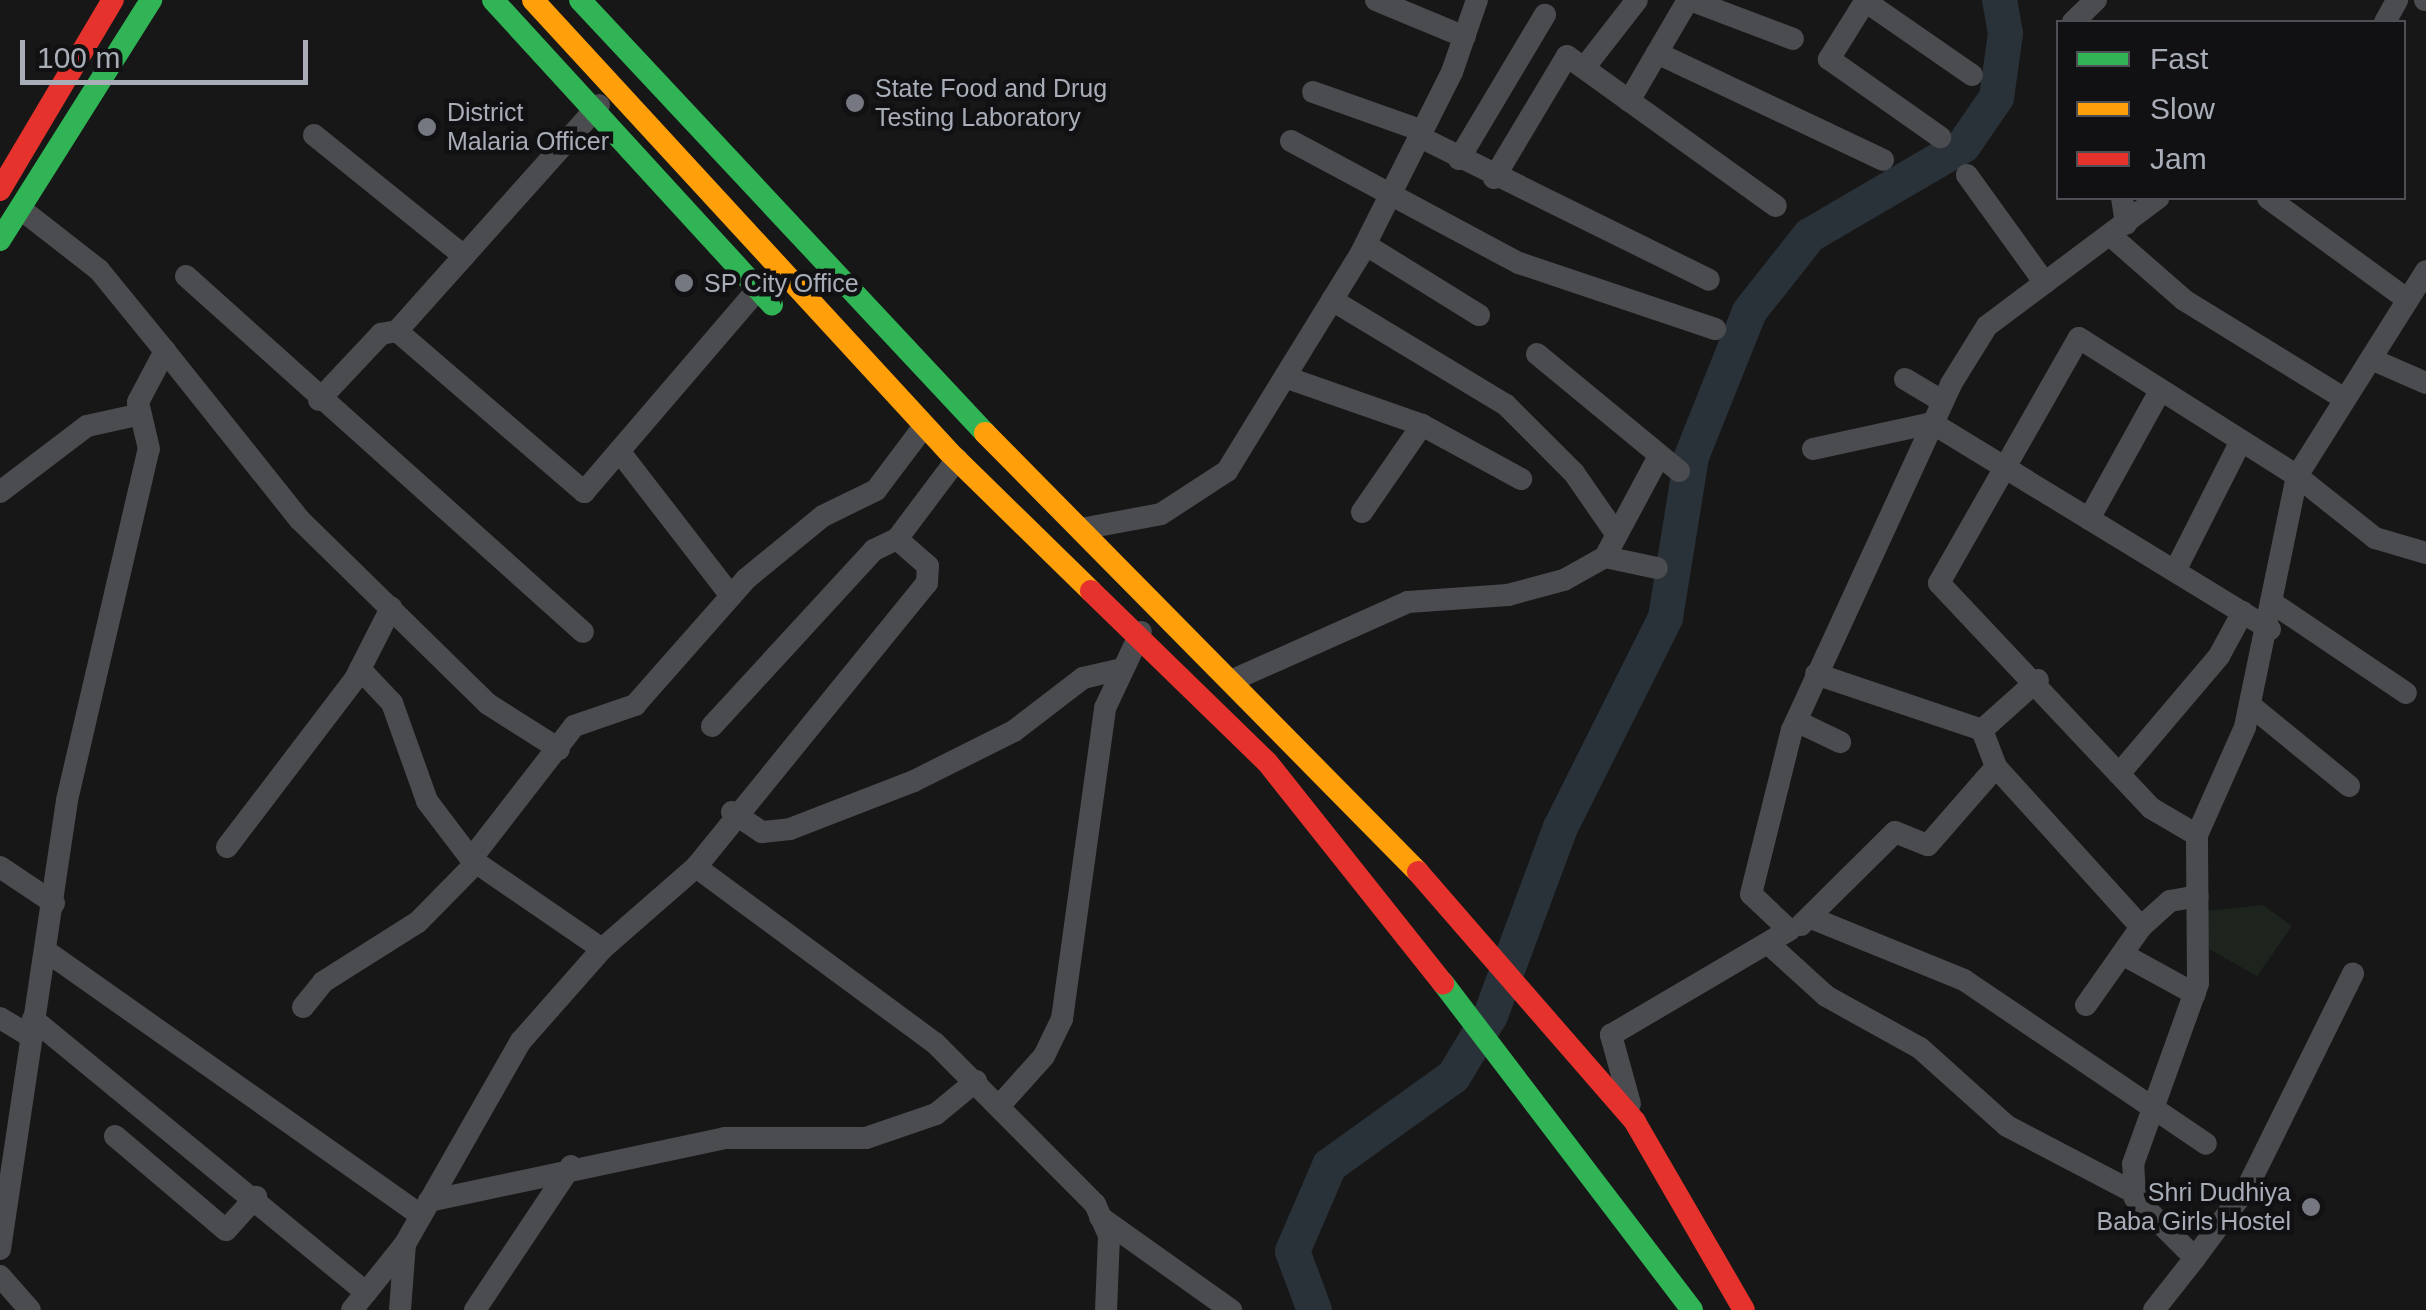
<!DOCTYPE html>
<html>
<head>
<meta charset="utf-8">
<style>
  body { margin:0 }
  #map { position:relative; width:2426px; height:1310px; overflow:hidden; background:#171717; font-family:Helvetica,sans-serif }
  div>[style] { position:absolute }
  .green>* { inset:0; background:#1d241e }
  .river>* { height:35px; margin:-17.5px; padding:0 17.5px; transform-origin:17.5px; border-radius:17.5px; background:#2a3239 }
  .street>* { height:22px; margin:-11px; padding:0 11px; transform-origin:11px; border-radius:11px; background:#4b4c50 }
  .fast>* { height:22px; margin:-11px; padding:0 11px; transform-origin:11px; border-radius:11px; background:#30b455 }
  .slow>* { height:22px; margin:-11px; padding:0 11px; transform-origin:11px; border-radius:11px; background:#ff9f0a }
  .jam>* { height:22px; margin:-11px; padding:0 11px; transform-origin:11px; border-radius:11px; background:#e5322d }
  .dots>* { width:28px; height:28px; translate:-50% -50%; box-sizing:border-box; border:5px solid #111113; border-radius:50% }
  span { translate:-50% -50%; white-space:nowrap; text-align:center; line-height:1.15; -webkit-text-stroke:9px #111113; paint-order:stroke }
  .poi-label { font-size:25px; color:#a8adb8 }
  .left { translate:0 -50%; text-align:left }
  .right { translate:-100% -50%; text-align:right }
  .legend { position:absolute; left:2056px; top:20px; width:350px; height:180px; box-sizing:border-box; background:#111113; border:2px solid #4d4f55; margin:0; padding:12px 18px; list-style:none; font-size:30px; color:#a8adb8 }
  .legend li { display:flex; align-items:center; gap:20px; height:50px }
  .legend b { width:50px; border:2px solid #4d4f55 }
  .scale { position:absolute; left:20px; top:40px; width:288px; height:45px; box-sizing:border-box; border:5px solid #a8adb8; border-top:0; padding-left:12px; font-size:30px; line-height:35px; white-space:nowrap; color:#a8adb8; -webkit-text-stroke:8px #111113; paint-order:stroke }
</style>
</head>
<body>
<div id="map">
  <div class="green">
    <div style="clip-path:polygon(2263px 905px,2292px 926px,2257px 976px,2209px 949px,2206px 911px)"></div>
  </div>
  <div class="river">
    <div style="left:1314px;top:1310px;width:63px;rotate:-110.4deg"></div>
    <div style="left:1292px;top:1251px;width:94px;rotate:-66.7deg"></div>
    <div style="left:1329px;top:1165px;width:153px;rotate:-35.7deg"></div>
    <div style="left:1453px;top:1076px;width:71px;rotate:-58.8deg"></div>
    <div style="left:1490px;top:1015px;width:201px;rotate:-69.6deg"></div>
    <div style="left:1560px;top:827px;width:235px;rotate:-63.4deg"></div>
    <div style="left:1665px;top:617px;width:163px;rotate:-80.8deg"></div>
    <div style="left:1691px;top:456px;width:156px;rotate:-68.2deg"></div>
    <div style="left:1749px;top:311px;width:97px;rotate:-51.7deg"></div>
    <div style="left:1809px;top:235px;width:178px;rotate:-30.3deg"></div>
    <div style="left:1963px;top:145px;width:58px;rotate:-55.5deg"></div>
    <div style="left:1996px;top:97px;width:65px;rotate:-82deg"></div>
    <div style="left:2005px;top:33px;width:34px;rotate:-100deg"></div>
  </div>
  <div class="street">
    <div style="left:1376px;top:0;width:96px;rotate:22.6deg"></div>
    <div style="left:1690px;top:0;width:110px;rotate:20.7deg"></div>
    <div style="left:1866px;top:0;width:70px;rotate:122.1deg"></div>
    <div style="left:1829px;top:59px;width:136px;rotate:35.1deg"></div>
    <div style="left:2425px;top:0;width:1px"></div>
    <div style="left:1865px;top:1px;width:130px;rotate:34.7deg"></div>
    <div style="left:2073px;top:22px;width:32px;rotate:-44deg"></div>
    <div style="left:2385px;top:22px;width:25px;rotate:-61deg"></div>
    <div style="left:1657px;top:53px;width:250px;rotate:25.3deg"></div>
    <div style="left:1584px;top:68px;width:86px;rotate:-52.1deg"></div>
    <div style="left:1313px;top:92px;width:117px;rotate:19.5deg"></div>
    <div style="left:1629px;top:101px;width:117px;rotate:-59.7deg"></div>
    <div style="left:314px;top:135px;width:193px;rotate:38.9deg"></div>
    <div style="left:1420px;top:137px;width:322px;rotate:26.3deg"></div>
    <div style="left:1291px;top:141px;width:259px;rotate:28.2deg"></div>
    <div style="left:1519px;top:263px;width:207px;rotate:18.6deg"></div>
    <div style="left:1459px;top:159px;width:168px;rotate:-59.2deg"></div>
    <div style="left:1967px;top:175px;width:133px;rotate:54.2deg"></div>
    <div style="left:1494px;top:178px;width:142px;rotate:-59.1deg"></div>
    <div style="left:1567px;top:56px;width:257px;rotate:35.7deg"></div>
    <div style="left:2122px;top:198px;width:26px;rotate:81deg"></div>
    <div style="left:2268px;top:198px;width:173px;rotate:36.1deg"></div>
    <div style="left:2111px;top:236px;width:97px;rotate:41.2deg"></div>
    <div style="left:2184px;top:300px;width:189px;rotate:31.6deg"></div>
    <div style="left:1366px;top:245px;width:133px;rotate:31.8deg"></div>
    <div style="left:186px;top:276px;width:533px;rotate:41.88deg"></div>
    <div style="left:1332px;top:300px;width:203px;rotate:31.1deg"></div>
    <div style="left:1506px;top:405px;width:96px;rotate:45deg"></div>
    <div style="left:1574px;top:473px;width:75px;rotate:55.3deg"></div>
    <div style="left:397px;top:331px;width:247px;rotate:40.7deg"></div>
    <div style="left:584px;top:492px;width:275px;rotate:-49.4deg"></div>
    <div style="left:165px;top:351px;width:216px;rotate:51.4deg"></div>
    <div style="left:300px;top:520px;width:263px;rotate:44.4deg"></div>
    <div style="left:488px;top:704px;width:84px;rotate:32.4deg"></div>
    <div style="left:1537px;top:354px;width:184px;rotate:39.5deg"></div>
    <div style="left:2371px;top:359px;width:60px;rotate:23.6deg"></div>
    <div style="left:1285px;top:377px;width:145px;rotate:19.3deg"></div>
    <div style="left:1422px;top:425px;width:113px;rotate:28.6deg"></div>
    <div style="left:1905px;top:379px;width:43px;rotate:30.7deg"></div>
    <div style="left:319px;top:400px;width:91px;rotate:-46.8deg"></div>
    <div style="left:381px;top:334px;width:16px;rotate:-11deg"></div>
    <div style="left:397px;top:331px;width:303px;rotate:-48.2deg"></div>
    <div style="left:1813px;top:449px;width:122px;rotate:-12.3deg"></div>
    <div style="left:1932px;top:423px;width:396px;rotate:31.4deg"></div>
    <div style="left:619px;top:451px;width:183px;rotate:52.3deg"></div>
    <div style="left:0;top:492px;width:109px;rotate:-37.2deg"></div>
    <div style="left:87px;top:426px;width:51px;rotate:-12.4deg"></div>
    <div style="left:1362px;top:512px;width:106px;rotate:-55.4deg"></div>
    <div style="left:2089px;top:519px;width:146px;rotate:-61deg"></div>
    <div style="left:1081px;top:529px;width:81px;rotate:-10.6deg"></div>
    <div style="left:1161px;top:514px;width:79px;rotate:-33.1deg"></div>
    <div style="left:1227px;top:471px;width:256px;rotate:-58.4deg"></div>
    <div style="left:1361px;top:253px;width:203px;rotate:-63.3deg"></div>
    <div style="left:1452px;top:72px;width:76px;rotate:-70.9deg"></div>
    <div style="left:1605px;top:557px;width:53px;rotate:11.9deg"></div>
    <div style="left:2175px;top:571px;width:146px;rotate:-63.1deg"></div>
    <div style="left:2274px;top:604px;width:159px;rotate:34deg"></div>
    <div style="left:360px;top:669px;width:47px;rotate:46.7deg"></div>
    <div style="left:392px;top:703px;width:104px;rotate:70.3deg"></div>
    <div style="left:427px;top:801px;width:73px;rotate:52.8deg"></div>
    <div style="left:471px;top:859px;width:159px;rotate:34.5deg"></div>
    <div style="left:1816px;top:674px;width:175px;rotate:18.6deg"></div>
    <div style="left:1982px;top:730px;width:75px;rotate:-41.8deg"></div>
    <div style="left:1235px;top:679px;width:189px;rotate:-24deg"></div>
    <div style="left:1408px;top:602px;width:100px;rotate:-4deg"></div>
    <div style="left:1508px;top:595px;width:58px;rotate:-15deg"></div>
    <div style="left:1564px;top:580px;width:47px;rotate:-29.3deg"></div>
    <div style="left:1605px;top:557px;width:112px;rotate:-61.8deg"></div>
    <div style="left:2250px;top:705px;width:128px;rotate:39.3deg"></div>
    <div style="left:1796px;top:721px;width:49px;rotate:25.5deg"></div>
    <div style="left:712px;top:726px;width:239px;rotate:-47.4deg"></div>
    <div style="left:874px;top:550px;width:25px;rotate:-26deg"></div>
    <div style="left:1982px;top:730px;width:40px;rotate:69deg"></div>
    <div style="left:1996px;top:767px;width:216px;rotate:47.8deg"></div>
    <div style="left:2119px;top:774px;width:155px;rotate:-49.7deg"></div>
    <div style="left:2219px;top:656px;width:50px;rotate:-61.4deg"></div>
    <div style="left:732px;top:812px;width:36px;rotate:34deg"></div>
    <div style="left:762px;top:832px;width:28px;rotate:-6deg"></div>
    <div style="left:790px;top:829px;width:133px;rotate:-21.2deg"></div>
    <div style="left:914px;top:781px;width:112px;rotate:-26.6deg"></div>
    <div style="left:1014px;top:731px;width:87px;rotate:-37.5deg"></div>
    <div style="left:1083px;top:678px;width:36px;rotate:-13deg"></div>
    <div style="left:2197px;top:835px;width:53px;rotate:-149.6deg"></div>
    <div style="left:2151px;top:808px;width:309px;rotate:-133.3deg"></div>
    <div style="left:1939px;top:583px;width:282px;rotate:-60.3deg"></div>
    <div style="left:2079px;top:338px;width:258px;rotate:32.3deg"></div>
    <div style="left:2297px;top:476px;width:100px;rotate:38.5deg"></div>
    <div style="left:2375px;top:538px;width:53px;rotate:16.4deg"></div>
    <div style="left:227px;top:847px;width:211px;rotate:-52.7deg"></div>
    <div style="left:355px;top:679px;width:80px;rotate:-63.1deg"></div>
    <div style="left:471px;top:859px;width:168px;rotate:-52.2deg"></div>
    <div style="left:574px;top:726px;width:65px;rotate:-19deg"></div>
    <div style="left:635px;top:705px;width:168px;rotate:-48.6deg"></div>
    <div style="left:746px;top:579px;width:99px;rotate:-39.3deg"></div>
    <div style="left:823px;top:516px;width:59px;rotate:-26.1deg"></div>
    <div style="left:876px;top:490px;width:80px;rotate:-53.1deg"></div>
    <div style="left:0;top:867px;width:65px;rotate:33.7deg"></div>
    <div style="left:696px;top:867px;width:297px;rotate:36.4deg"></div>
    <div style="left:935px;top:1043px;width:227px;rotate:45.2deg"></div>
    <div style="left:1095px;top:1204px;width:35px;rotate:66deg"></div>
    <div style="left:1109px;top:1236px;width:74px;rotate:92.3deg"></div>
    <div style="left:1814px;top:919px;width:162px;rotate:22.1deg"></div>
    <div style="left:1964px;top:980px;width:292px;rotate:34.1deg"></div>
    <div style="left:1801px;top:925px;width:132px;rotate:-44.7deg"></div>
    <div style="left:1895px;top:832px;width:35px;rotate:22deg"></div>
    <div style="left:1928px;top:845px;width:103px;rotate:-48.9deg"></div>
    <div style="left:1770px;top:945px;width:76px;rotate:42.3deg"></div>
    <div style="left:1826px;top:996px;width:107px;rotate:29deg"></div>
    <div style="left:1920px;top:1048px;width:117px;rotate:41.9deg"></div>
    <div style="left:2007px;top:1126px;width:144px;rotate:27.6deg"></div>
    <div style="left:46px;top:951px;width:459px;rotate:35.2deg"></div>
    <div style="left:2122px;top:954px;width:83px;rotate:28.7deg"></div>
    <div style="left:2086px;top:1005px;width:95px;rotate:-54.8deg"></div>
    <div style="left:2141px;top:927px;width:39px;rotate:-42deg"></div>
    <div style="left:2170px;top:901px;width:28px;rotate:-10deg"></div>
    <div style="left:303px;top:1007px;width:32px;rotate:-51deg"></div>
    <div style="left:323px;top:982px;width:112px;rotate:-32.3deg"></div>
    <div style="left:418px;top:922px;width:83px;rotate:-45.5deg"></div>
    <div style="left:0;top:1018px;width:35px;rotate:31deg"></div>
    <div style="left:33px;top:1019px;width:431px;rotate:39.4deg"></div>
    <div style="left:1001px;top:1104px;width:64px;rotate:-48.1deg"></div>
    <div style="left:1044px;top:1056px;width:41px;rotate:-64.1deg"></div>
    <div style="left:1062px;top:1019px;width:314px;rotate:-82.1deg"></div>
    <div style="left:1105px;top:708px;width:84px;rotate:-64.7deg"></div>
    <div style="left:1630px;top:1104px;width:72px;rotate:-105.4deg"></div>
    <div style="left:1611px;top:1035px;width:207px;rotate:-30.5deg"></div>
    <div style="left:1789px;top:930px;width:52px;rotate:-136.5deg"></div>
    <div style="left:1751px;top:894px;width:169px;rotate:-76deg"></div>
    <div style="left:1792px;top:730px;width:381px;rotate:-65.3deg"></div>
    <div style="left:1951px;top:384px;width:68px;rotate:-58.2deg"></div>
    <div style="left:1987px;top:326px;width:214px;rotate:-36.8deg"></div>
    <div style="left:115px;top:1136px;width:145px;rotate:40.3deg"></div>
    <div style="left:226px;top:1230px;width:45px;rotate:-47.7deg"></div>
    <div style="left:429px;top:1201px;width:303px;rotate:-12deg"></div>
    <div style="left:725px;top:1138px;width:141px"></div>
    <div style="left:866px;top:1138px;width:74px;rotate:-18.9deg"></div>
    <div style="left:936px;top:1114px;width:52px;rotate:-39.5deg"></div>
    <div style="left:1100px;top:1217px;width:161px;rotate:35.4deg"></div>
    <div style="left:0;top:1249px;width:454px;rotate:-81.5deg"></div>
    <div style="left:67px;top:800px;width:360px;rotate:-76.9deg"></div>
    <div style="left:149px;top:449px;width:48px;rotate:-103.2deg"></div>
    <div style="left:138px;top:402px;width:58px;rotate:-62.1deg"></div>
    <div style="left:165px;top:351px;width:104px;rotate:-129.2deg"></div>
    <div style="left:99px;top:270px;width:98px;rotate:-142.1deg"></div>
    <div style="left:2195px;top:1258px;width:89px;rotate:-53.6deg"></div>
    <div style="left:2248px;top:1186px;width:237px;rotate:-63.7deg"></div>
    <div style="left:0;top:1276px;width:45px;rotate:48.6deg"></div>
    <div style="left:352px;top:1310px;width:85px;rotate:-51.2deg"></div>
    <div style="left:405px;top:1244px;width:234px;rotate:-60.3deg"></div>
    <div style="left:521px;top:1041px;width:123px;rotate:-48.6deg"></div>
    <div style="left:602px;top:949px;width:125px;rotate:-41.1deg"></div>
    <div style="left:696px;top:867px;width:366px;rotate:-50.9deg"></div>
    <div style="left:927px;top:583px;width:17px;rotate:-87deg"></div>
    <div style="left:928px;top:566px;width:41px;rotate:-138.9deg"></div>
    <div style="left:897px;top:539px;width:100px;rotate:-53.1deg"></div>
    <div style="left:400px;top:1310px;width:66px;rotate:-85.7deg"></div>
    <div style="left:475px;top:1310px;width:173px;rotate:-56.3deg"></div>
    <div style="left:2154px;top:1310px;width:66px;rotate:-51.7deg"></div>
    <div style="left:2195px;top:1258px;width:85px;rotate:-135deg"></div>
    <div style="left:2135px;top:1198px;width:34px;rotate:-93deg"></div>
    <div style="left:2133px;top:1164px;width:192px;rotate:-70.2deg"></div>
    <div style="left:2198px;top:983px;width:148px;rotate:-90.4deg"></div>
    <div style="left:2197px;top:835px;width:118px;rotate:-66deg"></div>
    <div style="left:2245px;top:727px;width:256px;rotate:-78.3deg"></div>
    <div style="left:2297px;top:476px;width:242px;rotate:-57.8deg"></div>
  </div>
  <div class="fast">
    <div style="left:493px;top:0;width:413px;rotate:47.5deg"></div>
    <div style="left:580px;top:0;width:593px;rotate:46.91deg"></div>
    <div style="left:0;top:240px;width:284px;rotate:-57.8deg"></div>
    <div style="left:1443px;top:983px;width:411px;rotate:52.7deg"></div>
  </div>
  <div class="slow">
    <div style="left:533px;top:0;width:614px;rotate:47.37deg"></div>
    <div style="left:949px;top:452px;width:199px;rotate:44.4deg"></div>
    <div style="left:985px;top:433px;width:617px;rotate:45.39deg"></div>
  </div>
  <div class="jam">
    <div style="left:0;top:190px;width:221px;rotate:-59.3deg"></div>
    <div style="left:1091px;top:591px;width:245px;rotate:44.2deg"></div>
    <div style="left:1267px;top:762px;width:283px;rotate:51.5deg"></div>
    <div style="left:1418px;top:872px;width:331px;rotate:49deg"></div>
    <div style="left:1635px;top:1122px;width:217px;rotate:59.9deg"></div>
  </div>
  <div class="dots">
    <div style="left:855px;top:103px;background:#757880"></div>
    <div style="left:427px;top:127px;background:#757880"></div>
    <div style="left:684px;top:283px;background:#757880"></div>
    <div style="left:2311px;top:1207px;background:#757880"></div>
  </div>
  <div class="poi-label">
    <span class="left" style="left:875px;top:103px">State Food and Drug<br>Testing Laboratory</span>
    <span class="left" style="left:447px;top:127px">District<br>Malaria Officer</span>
    <span class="left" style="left:704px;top:283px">SP City Office</span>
    <span class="right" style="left:2291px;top:1207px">Shri Dudhiya<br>Baba Girls Hostel</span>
  </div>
  <ul class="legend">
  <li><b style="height:12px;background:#30b455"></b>Fast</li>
  <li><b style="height:12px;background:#ff9f0a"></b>Slow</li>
  <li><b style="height:12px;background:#e5322d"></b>Jam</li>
  </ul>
  <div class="scale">100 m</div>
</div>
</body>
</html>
